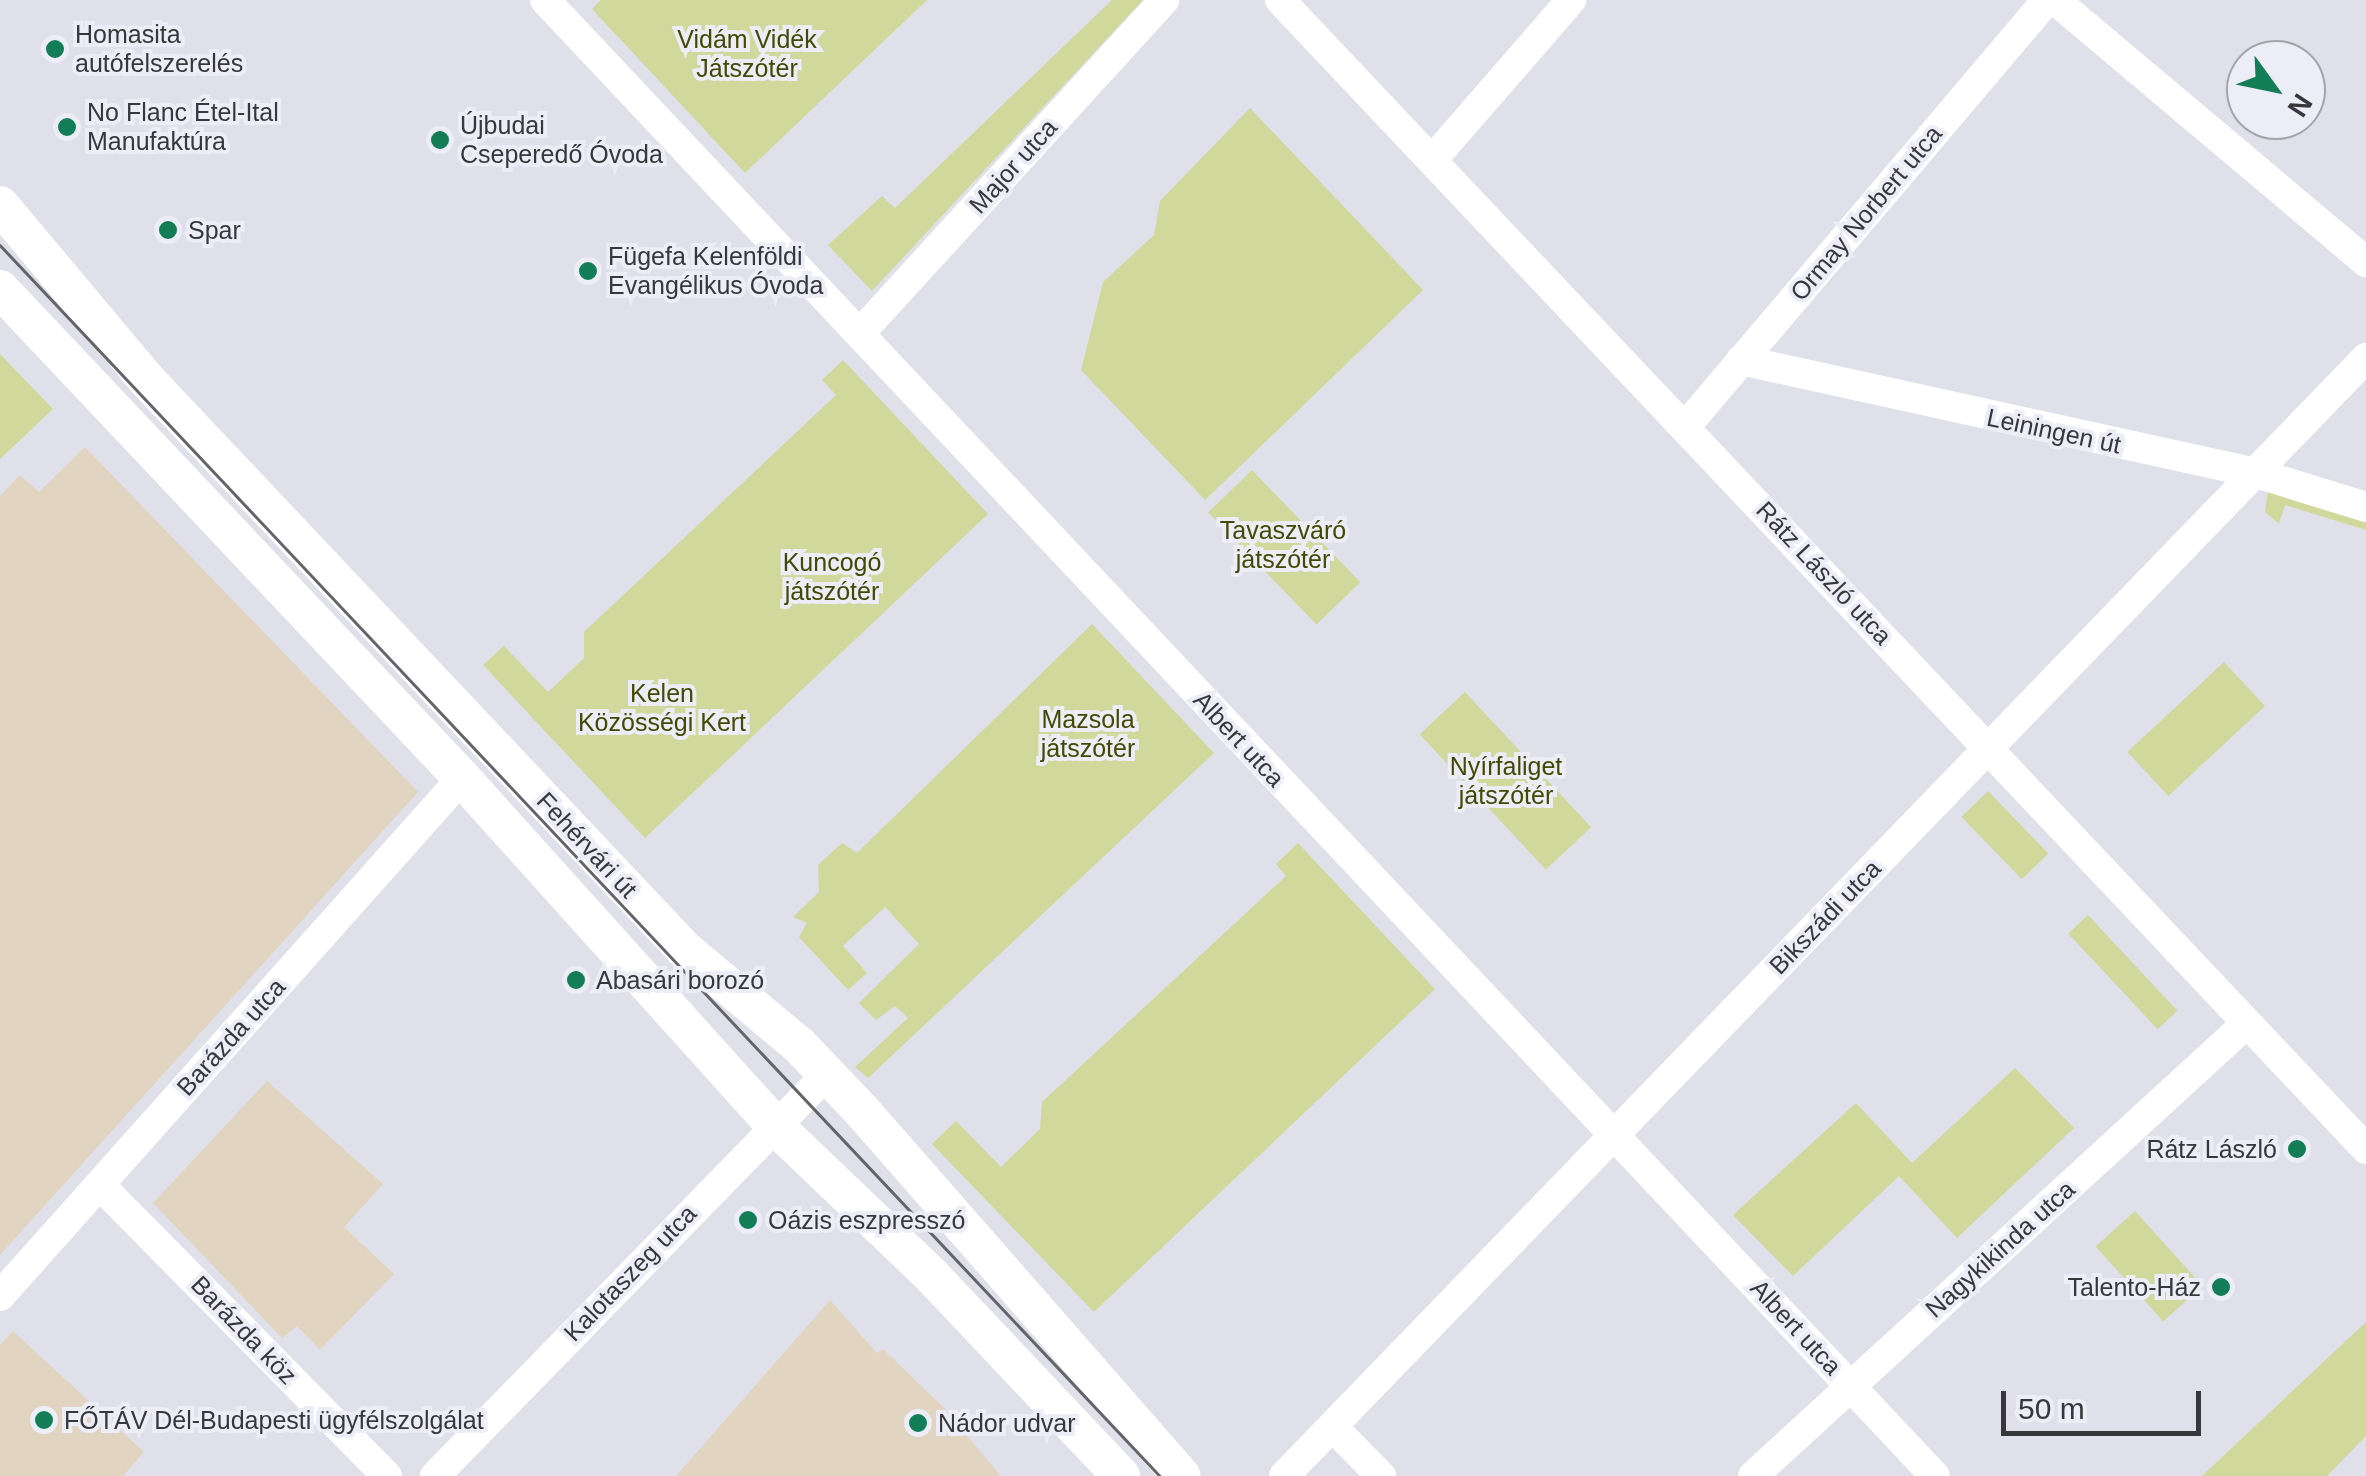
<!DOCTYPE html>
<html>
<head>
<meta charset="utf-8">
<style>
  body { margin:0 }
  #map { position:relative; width:2366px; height:1476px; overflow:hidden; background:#dfe0e9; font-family:Arial,sans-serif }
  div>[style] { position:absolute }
  .industrial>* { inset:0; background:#e1d5c1 }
  .green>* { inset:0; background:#d0d99b; transform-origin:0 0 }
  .minor>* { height:30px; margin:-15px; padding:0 15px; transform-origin:15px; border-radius:15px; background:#fff }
  .tertiary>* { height:38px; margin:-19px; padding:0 19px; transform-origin:19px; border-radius:19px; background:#fff }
  .tram>* { height:2.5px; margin:-1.25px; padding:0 1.25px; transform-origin:1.25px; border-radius:1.25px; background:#64646a }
  .dots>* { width:28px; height:28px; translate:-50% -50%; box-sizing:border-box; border:5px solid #ecedf6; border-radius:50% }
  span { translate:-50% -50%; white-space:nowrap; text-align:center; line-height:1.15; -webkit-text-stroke:8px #ecedf6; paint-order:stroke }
  .poi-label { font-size:25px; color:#38383c }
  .left { translate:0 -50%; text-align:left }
  .right { translate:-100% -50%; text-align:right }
  .park-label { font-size:25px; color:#434903 }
  .street-label { font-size:25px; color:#38383c }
  .north { position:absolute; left:2226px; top:40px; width:100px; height:100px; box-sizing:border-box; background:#ecedf6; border:2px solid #a4a5ac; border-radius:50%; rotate:123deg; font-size:28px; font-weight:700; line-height:40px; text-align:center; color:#38383c }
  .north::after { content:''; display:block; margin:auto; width:35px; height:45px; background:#137d57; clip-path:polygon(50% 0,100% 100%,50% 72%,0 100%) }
  .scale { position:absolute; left:2001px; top:1391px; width:200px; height:45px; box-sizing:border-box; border:5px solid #38383c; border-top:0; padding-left:12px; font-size:30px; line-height:35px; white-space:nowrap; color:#38383c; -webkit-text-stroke:8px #ecedf6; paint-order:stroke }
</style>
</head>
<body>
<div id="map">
  <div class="industrial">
    <div style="clip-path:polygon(85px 447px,418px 792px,0 1255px,0 496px,20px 475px,39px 492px)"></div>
    <div style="clip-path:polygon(267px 1081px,383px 1184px,344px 1227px,394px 1274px,320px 1350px,297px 1326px,282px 1338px,153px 1203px)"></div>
    <div style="clip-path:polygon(830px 1300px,877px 1353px,883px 1349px,943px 1407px,1001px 1476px,676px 1476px)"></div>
    <div style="clip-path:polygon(13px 1331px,144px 1452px,123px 1476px,0 1476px,0 1345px)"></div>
  </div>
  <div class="green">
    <div style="clip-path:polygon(601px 0,927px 0,745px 173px,592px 9px)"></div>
    <div style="clip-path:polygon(1112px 0,1143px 0,872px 291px,828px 245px,882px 196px,895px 208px)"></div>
    <div style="clip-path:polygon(1250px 108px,1423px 290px,1205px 500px,1081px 370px,1103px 282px,1154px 235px,1160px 201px)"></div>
    <div style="clip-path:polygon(0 354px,53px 409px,0 459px)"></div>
    <div style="clip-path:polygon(843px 360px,988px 514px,645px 838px,483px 665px,504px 646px,548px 692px,584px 658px,584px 632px,836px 395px,822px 380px)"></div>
    <div style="left:1252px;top:470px;width:156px;height:61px;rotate:46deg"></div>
    <div style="clip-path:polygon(2268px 492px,2366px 518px,2366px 530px,2285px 505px,2279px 524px,2265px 512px)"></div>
    <div style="clip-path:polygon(1092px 624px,1214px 753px,868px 1078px,855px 1067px,908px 1018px,895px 1006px,876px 1020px,859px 1003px,919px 944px,885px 907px,843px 946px,867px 973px,848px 990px,799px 937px,807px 923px,793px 917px,819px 892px,818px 865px,842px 843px,857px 853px)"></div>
    <div style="left:2224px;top:662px;width:60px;height:132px;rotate:47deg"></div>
    <div style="left:1465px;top:692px;width:185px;height:62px;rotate:47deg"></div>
    <div style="left:1988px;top:791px;width:87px;height:37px;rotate:46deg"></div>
    <div style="clip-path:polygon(1298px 843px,1435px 989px,1094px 1312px,932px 1144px,956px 1121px,1001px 1167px,1040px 1129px,1042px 1102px,1286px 876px,1276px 864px)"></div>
    <div style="left:2088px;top:915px;width:131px;height:27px;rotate:47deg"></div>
    <div style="clip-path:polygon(2015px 1068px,2074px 1128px,1957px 1238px,1899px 1176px,1793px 1276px,1733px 1215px,1856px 1103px,1912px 1163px)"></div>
    <div style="left:2135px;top:1211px;width:101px;height:53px;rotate:48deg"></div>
    <div style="clip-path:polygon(2366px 1322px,2366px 1436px,2327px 1476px,2202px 1476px)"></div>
  </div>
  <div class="minor">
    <div style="left:545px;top:0;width:2027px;rotate:46.72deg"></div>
    <div style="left:1280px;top:0;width:1581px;rotate:46.61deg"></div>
    <div style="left:2055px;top:0;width:407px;rotate:40.1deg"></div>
    <div style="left:1433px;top:159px;width:211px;rotate:-49deg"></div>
    <div style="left:862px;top:331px;width:448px;rotate:-47.6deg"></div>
    <div style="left:1741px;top:360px;width:527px;rotate:12.38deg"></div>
    <div style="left:2256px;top:473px;width:115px;rotate:17.2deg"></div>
    <div style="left:1686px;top:426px;width:558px;rotate:-49.72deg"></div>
    <div style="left:100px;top:1185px;width:409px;rotate:45.4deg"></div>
    <div style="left:0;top:1296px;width:694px;rotate:-48.27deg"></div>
    <div style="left:1333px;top:1427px;width:69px;rotate:45.6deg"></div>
    <div style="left:435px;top:1476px;width:561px;rotate:-45.72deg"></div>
    <div style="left:1284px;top:1476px;width:1556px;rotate:-45.94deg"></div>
    <div style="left:1753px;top:1476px;width:670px;rotate:-42.52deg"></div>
  </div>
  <div class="tertiary">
    <div style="left:0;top:205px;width:226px;rotate:50deg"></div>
    <div style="left:145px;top:378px;width:785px;rotate:46.65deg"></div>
    <div style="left:684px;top:949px;width:150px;rotate:39.9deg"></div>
    <div style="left:799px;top:1045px;width:91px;rotate:46.3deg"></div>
    <div style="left:862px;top:1111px;width:485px;rotate:48.8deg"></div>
    <div style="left:0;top:289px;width:673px;rotate:46.63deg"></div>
    <div style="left:462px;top:778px;width:465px;rotate:48deg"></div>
    <div style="left:773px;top:1124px;width:219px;rotate:43.7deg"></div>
    <div style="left:931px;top:1275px;width:277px;rotate:46.6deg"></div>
  </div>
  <div class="tram">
    <div style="left:0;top:245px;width:1691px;rotate:46.7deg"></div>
  </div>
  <div class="dots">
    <div style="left:55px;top:49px;background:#137d57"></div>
    <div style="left:67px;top:127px;background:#137d57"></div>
    <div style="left:440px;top:140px;background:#137d57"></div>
    <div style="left:168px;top:230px;background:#137d57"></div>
    <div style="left:588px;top:271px;background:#137d57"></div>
    <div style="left:576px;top:980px;background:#137d57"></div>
    <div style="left:2297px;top:1149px;background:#137d57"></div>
    <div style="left:748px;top:1220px;background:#137d57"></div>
    <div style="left:2221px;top:1287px;background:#137d57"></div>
    <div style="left:44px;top:1420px;background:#137d57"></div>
    <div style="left:918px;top:1423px;background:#137d57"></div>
  </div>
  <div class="poi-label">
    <span class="left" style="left:75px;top:49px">Homasita<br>autófelszerelés</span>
    <span class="left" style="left:87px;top:127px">No Flanc Étel-Ital<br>Manufaktúra</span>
    <span class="left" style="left:460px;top:140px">Újbudai<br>Cseperedő Óvoda</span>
    <span class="left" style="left:188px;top:230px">Spar</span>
    <span class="left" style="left:608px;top:271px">Fügefa Kelenföldi<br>Evangélikus Óvoda</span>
    <span class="left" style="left:596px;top:980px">Abasári borozó</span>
    <span class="right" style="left:2277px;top:1149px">Rátz László</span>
    <span class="left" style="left:768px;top:1220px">Oázis eszpresszó</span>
    <span class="right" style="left:2201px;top:1287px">Talento-Ház</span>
    <span class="left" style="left:64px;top:1420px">FŐTÁV Dél-Budapesti ügyfélszolgálat</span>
    <span class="left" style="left:938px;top:1423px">Nádor udvar</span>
  </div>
  <div class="park-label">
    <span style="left:747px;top:54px">Vidám Vidék<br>Játszótér</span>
    <span style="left:1283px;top:545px">Tavaszváró<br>játszótér</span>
    <span style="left:832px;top:577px">Kuncogó<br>játszótér</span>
    <span style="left:662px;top:708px">Kelen<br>Közösségi Kert</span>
    <span style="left:1088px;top:734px">Mazsola<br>játszótér</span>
    <span style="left:1506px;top:781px">Nyírfaliget<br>játszótér</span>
  </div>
  <div class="street-label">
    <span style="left:1013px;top:166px;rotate:-48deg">Major utca</span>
    <span style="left:1866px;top:213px;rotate:-50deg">Ormay Norbert utca</span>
    <span style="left:2054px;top:431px;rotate:12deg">Leiningen út</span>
    <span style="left:1824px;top:573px;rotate:47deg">Rátz László utca</span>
    <span style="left:1239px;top:739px;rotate:47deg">Albert utca</span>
    <span style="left:587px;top:845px;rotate:47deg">Fehérvári út</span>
    <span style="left:1825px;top:917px;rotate:-46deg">Bikszádi utca</span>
    <span style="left:231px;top:1037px;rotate:-48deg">Barázda utca</span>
    <span style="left:2000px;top:1249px;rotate:-42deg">Nagykikinda utca</span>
    <span style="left:630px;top:1273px;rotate:-46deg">Kalotaszeg utca</span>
    <span style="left:1796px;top:1327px;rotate:47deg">Albert utca</span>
    <span style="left:244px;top:1330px;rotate:46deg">Barázda köz</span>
  </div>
  <div class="north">N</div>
  <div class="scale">50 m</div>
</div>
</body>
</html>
